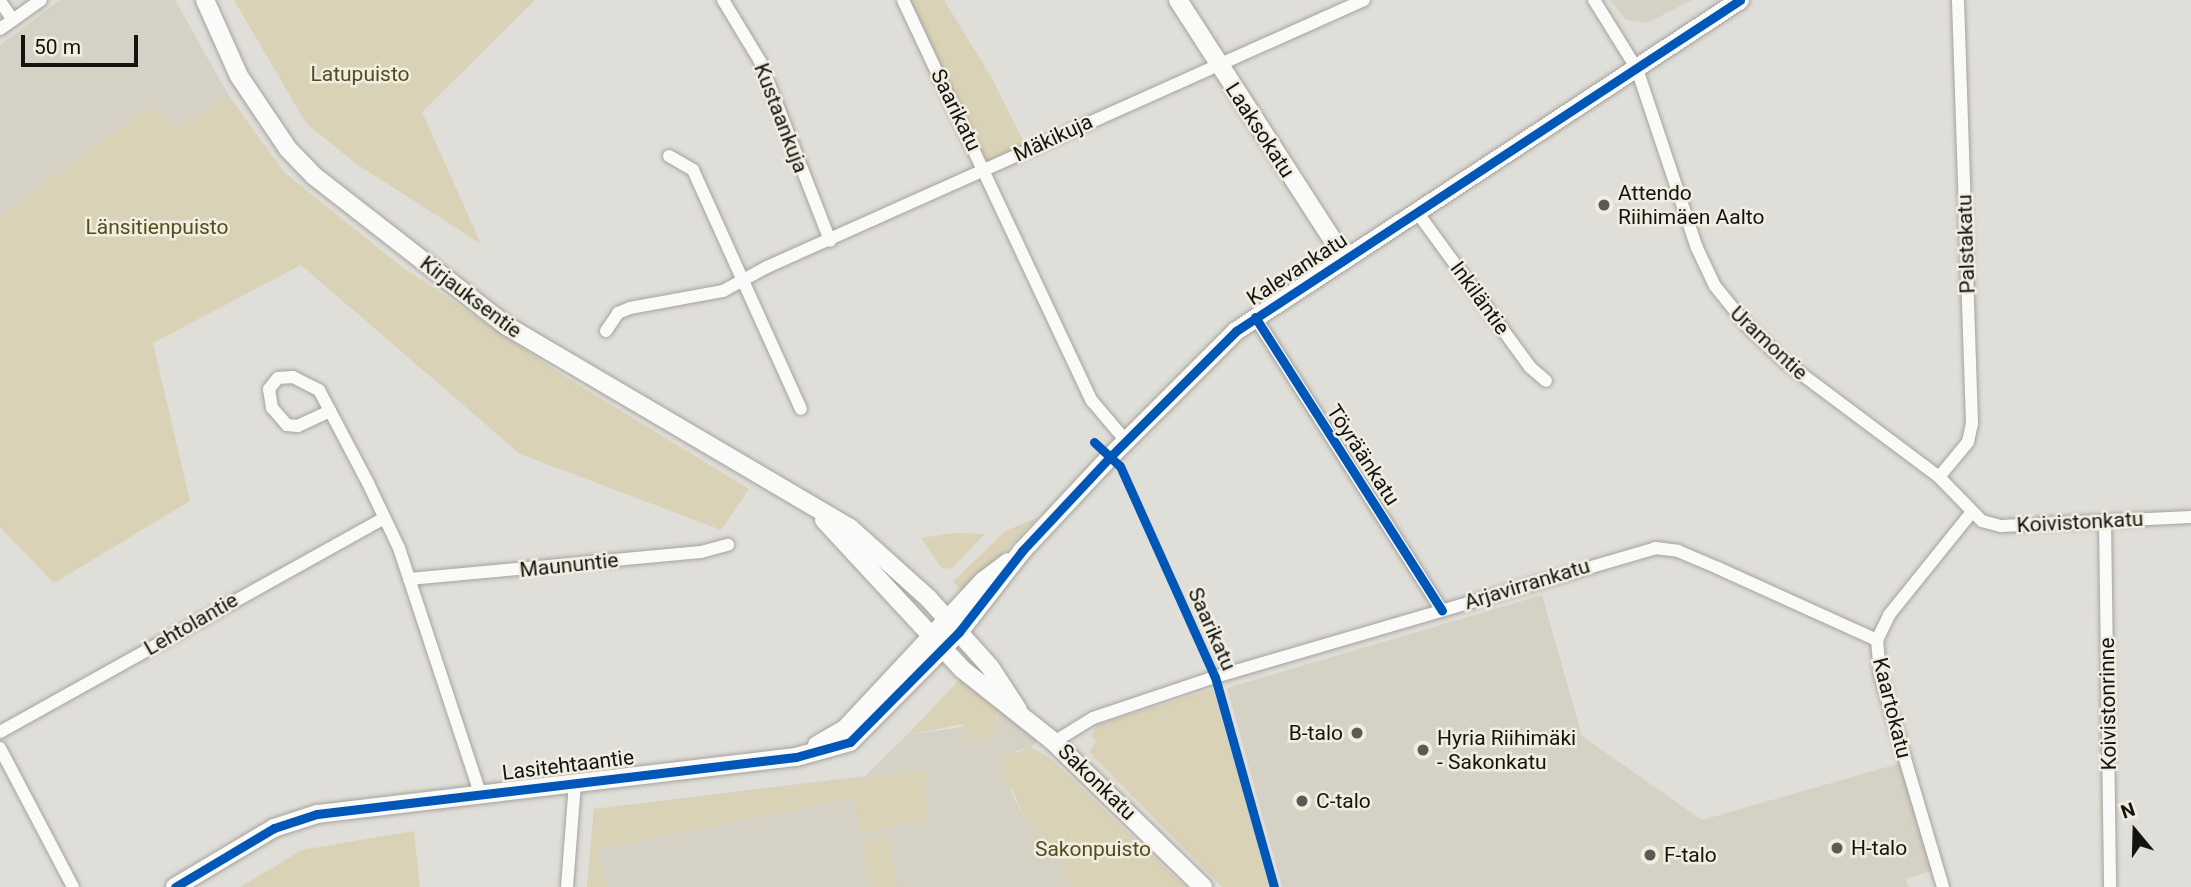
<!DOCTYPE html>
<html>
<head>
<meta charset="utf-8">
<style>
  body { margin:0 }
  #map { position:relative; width:2191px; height:887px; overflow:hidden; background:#e0ded8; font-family:Roboto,sans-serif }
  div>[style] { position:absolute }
  .built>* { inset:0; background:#d5d1c4 }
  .green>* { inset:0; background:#d9d2b6; transform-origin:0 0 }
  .roads { filter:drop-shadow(0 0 2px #a5a39e) drop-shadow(0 0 2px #a5a39e) }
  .street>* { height:12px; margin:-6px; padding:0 6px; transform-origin:6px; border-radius:6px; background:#fafaf9 }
  .secondary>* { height:18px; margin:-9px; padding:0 9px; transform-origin:9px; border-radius:9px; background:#fafaf9 }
  .cycleway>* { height:9px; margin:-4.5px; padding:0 4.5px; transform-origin:4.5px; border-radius:4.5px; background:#0057b8 }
  .dots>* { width:19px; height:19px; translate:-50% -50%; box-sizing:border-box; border:4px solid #f0ede1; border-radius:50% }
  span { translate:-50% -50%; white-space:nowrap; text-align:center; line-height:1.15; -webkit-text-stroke:5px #f0ede1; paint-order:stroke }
  .park-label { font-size:21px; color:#564b1c }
  .street-label { font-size:21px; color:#14130f }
  .poi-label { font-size:21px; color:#14130f }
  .left { translate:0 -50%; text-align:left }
  .right { translate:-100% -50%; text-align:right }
  .north { position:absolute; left:2100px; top:796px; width:70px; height:70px; -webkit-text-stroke:5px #f0ede1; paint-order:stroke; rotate:341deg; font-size:19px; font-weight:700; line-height:28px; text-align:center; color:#14130f }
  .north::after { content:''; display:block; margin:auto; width:24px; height:32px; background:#14130f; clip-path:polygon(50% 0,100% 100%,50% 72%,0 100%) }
  .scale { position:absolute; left:21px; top:35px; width:117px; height:32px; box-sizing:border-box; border:4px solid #14130f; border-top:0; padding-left:9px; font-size:21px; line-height:24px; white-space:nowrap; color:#14130f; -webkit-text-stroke:5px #f0ede1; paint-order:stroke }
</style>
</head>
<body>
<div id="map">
  <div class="built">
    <div style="clip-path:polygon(60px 0,175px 0,229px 96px,176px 127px,147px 108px,0 216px,0 45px)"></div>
    <div style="clip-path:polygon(1610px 0,1692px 0,1647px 23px,1626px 20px)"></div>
    <div style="clip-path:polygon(1542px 595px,1582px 736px,1702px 820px,1901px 763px,1933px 870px,1906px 879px,1908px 887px,1282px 887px,1227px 688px)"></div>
    <div style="clip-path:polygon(1000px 707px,1039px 739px,1031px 747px,1016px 751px,1011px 792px,1026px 821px,1050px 844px,1071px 887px,587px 887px,594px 809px,865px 776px,907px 735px,997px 722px)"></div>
  </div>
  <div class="green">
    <div style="clip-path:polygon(234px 0,535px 0,422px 112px,481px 244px,355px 163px,306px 123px)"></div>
    <div style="clip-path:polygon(903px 0,944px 0,993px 80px,1027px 149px,985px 171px)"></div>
    <div style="clip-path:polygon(229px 96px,285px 173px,402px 267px,564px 376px,749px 489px,721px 530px,520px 454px,301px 265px,153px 343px,190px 501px,54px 583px,0 527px,0 216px,147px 108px,176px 127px)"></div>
    <div style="clip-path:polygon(1037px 518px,964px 593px,953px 582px,1005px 531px)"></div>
    <div style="clip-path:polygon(955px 533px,985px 534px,952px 568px,942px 569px,921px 538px)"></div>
    <div style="clip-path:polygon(961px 678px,1000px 707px,993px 733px,976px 741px,968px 738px,963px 724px,907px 735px)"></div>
    <div style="clip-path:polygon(1213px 689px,1248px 809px,1269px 887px,1222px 887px,1089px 752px,1096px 741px,1091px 736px,1097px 725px)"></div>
    <div style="clip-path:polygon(1031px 747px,1050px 758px,1185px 887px,1071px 887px,1050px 844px,1026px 821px,1002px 767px,1007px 756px)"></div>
    <div style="clip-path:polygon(925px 771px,927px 820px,862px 833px,854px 798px,599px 849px,606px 887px,587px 887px,594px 809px)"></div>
    <div style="clip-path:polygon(414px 831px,420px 887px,240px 887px,302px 850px)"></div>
    <div style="left:887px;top:836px;width:52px;height:25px;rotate:79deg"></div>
  </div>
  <div class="roads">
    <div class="street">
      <div style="left:723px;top:0;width:71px;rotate:58.8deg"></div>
      <div style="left:760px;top:61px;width:193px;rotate:68.7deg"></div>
      <div style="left:903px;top:0;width:443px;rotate:64.8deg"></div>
      <div style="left:1092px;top:401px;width:52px;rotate:49.6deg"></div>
      <div style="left:1594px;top:0;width:81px;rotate:58.1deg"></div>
      <div style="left:1637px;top:69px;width:189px;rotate:71.5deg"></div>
      <div style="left:1697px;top:248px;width:42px;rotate:64.7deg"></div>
      <div style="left:1715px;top:286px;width:54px;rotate:51deg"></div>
      <div style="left:1749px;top:328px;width:48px;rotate:43.3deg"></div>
      <div style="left:1784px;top:361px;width:194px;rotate:36.8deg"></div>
      <div style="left:1939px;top:477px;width:62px;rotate:45.7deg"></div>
      <div style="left:1982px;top:521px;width:20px;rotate:15deg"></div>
      <div style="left:2001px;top:526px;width:190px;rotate:-2.7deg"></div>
      <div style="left:0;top:1px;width:23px;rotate:56deg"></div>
      <div style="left:0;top:29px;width:50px;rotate:-35.3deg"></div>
      <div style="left:669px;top:156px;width:28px;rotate:30deg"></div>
      <div style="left:693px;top:170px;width:262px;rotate:65.7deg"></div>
      <div style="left:1417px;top:212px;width:192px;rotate:53.9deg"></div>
      <div style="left:1530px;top:367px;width:21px;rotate:41deg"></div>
      <div style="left:1255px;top:317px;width:348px;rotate:57.5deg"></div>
      <div style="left:606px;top:331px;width:22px;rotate:-56deg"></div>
      <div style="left:618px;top:313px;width:13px;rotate:-23deg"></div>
      <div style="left:630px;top:308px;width:95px;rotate:-10.4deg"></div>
      <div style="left:723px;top:291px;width:50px;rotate:-28.6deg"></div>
      <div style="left:767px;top:267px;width:654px;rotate:-24.1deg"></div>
      <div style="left:330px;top:411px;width:35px;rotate:155deg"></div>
      <div style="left:298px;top:426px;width:11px;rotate:-175deg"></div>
      <div style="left:287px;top:425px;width:23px;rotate:-131deg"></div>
      <div style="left:272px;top:408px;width:19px;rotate:-99deg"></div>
      <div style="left:269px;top:389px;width:14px;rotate:-51deg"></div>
      <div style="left:278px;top:378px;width:15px;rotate:-4deg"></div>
      <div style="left:293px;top:377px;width:29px;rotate:27deg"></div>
      <div style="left:319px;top:390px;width:105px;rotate:62.2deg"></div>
      <div style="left:368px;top:483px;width:72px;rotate:64.5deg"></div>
      <div style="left:399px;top:548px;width:258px;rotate:71.7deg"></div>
      <div style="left:1939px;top:477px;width:45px;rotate:-50.4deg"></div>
      <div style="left:1968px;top:442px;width:19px;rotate:-78deg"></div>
      <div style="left:1972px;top:423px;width:423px;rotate:-91.9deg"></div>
      <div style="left:2105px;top:521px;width:366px;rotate:89.2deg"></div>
      <div style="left:409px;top:579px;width:293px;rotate:-5.3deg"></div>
      <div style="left:701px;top:552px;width:28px;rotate:-15deg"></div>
      <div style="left:0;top:732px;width:440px;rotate:-29.1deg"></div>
      <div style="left:1054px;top:742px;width:46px;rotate:-31.6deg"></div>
      <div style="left:1093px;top:718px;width:129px;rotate:-18.6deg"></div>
      <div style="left:1215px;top:677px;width:459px;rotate:-16.3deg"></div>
      <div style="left:1655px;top:548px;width:23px;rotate:7deg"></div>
      <div style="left:1678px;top:551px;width:43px;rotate:23deg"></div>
      <div style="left:1718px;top:568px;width:175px;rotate:24.4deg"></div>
      <div style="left:0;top:748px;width:157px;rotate:62.3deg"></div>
      <div style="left:567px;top:887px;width:104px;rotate:-85.6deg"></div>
      <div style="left:1943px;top:887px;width:222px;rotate:-106.5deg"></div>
      <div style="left:1880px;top:674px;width:34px;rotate:-95deg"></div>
      <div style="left:1877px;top:640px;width:28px;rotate:-64deg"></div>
      <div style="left:1889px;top:615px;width:131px;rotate:-51.2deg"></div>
    </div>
    <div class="secondary">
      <div style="left:205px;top:0;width:83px;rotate:65.9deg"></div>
      <div style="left:239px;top:76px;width:88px;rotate:56.1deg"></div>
      <div style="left:288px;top:149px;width:37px;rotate:46deg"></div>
      <div style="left:314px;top:176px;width:244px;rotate:37.9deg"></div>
      <div style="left:507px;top:326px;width:398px;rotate:30.5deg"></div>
      <div style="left:850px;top:528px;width:106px;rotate:41.9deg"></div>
      <div style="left:929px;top:599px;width:91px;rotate:48.1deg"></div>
      <div style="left:990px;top:667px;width:51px;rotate:56.9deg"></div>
      <div style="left:1178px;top:0;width:308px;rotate:57.2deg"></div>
      <div style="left:824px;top:520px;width:203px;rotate:47.2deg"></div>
      <div style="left:962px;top:669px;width:117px;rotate:38.4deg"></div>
      <div style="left:1054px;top:742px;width:208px;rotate:44.2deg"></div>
      <div style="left:817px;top:745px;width:32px;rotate:-30deg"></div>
      <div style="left:845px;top:729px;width:202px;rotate:-47deg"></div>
      <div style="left:983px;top:581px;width:31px;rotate:-37deg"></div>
      <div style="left:175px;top:887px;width:115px;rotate:-30.8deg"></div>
      <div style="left:274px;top:828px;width:45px;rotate:-18deg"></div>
      <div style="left:317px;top:814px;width:482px;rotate:-6.8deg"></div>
      <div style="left:796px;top:757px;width:56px;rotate:-15.5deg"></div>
      <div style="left:850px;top:742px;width:155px;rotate:-45.3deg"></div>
      <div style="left:959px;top:632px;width:103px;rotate:-52.1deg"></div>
      <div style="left:1022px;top:551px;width:129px;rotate:-46.9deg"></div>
      <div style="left:1110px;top:457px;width:178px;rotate:-45deg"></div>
      <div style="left:1236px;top:331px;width:603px;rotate:-33.29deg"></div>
    </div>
  </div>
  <div class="cycleway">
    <div style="left:1255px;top:317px;width:348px;rotate:57.5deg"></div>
    <div style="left:1094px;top:442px;width:35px;rotate:43deg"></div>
    <div style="left:1120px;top:466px;width:231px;rotate:65.8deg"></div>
    <div style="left:1215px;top:677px;width:218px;rotate:74.3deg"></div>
    <div style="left:175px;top:887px;width:115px;rotate:-30.8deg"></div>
    <div style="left:274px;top:828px;width:45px;rotate:-18deg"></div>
    <div style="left:317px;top:814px;width:482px;rotate:-6.8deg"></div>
    <div style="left:796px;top:757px;width:56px;rotate:-15.5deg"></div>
    <div style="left:850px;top:742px;width:155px;rotate:-45.3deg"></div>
    <div style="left:959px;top:632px;width:103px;rotate:-52.1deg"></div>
    <div style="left:1022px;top:551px;width:129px;rotate:-46.9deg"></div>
    <div style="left:1110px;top:457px;width:178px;rotate:-45deg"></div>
    <div style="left:1236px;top:331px;width:603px;rotate:-33.29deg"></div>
  </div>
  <div class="dots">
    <div style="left:1604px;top:205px;background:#5b5a55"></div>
    <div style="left:1357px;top:733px;background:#5b5a55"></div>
    <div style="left:1423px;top:750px;background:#5b5a55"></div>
    <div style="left:1302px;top:801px;background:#5b5a55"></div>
    <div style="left:1837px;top:848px;background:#5b5a55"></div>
    <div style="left:1650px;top:855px;background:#5b5a55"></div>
  </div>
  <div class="park-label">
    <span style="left:360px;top:74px">Latupuisto</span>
    <span style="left:157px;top:227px">Länsitienpuisto</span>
    <span style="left:1093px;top:849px">Sakonpuisto</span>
  </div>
  <div class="street-label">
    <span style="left:956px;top:110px;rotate:64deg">Saarikatu</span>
    <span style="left:781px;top:118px;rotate:69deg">Kustaankuja</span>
    <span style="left:1260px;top:130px;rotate:57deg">Laaksokatu</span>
    <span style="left:1053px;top:138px;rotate:-25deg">Mäkikuja</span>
    <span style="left:1966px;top:244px;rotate:-92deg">Palstakatu</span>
    <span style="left:1297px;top:269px;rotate:-33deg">Kalevankatu</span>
    <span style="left:471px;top:297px;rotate:37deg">Kirjauksentie</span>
    <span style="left:1480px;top:298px;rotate:54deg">Inkiläntie</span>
    <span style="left:1769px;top:343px;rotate:43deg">Uramontie</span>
    <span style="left:1363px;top:455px;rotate:57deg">Töyräänkatu</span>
    <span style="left:2080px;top:522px;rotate:-3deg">Koivistonkatu</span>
    <span style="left:569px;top:565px;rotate:-6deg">Maununtie</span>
    <span style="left:1527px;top:584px;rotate:-17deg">Arjavirrankatu</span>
    <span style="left:191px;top:624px;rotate:-30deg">Lehtolantie</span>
    <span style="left:1212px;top:629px;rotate:66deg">Saarikatu</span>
    <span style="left:2108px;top:704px;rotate:-91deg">Koivistonrinne</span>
    <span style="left:1892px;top:708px;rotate:76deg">Kaartokatu</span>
    <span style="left:568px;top:765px;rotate:-7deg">Lasitehtaantie</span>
    <span style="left:1097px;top:782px;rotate:44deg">Sakonkatu</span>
  </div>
  <div class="poi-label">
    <span class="left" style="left:1618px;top:205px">Attendo<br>Riihimäen Aalto</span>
    <span class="right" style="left:1343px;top:733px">B-talo</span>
    <span class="left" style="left:1437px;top:750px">Hyria Riihimäki<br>- Sakonkatu</span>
    <span class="left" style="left:1316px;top:801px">C-talo</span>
    <span class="left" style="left:1851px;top:848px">H-talo</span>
    <span class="left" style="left:1664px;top:855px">F-talo</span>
  </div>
  <div class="north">N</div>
  <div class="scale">50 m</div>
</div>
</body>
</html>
